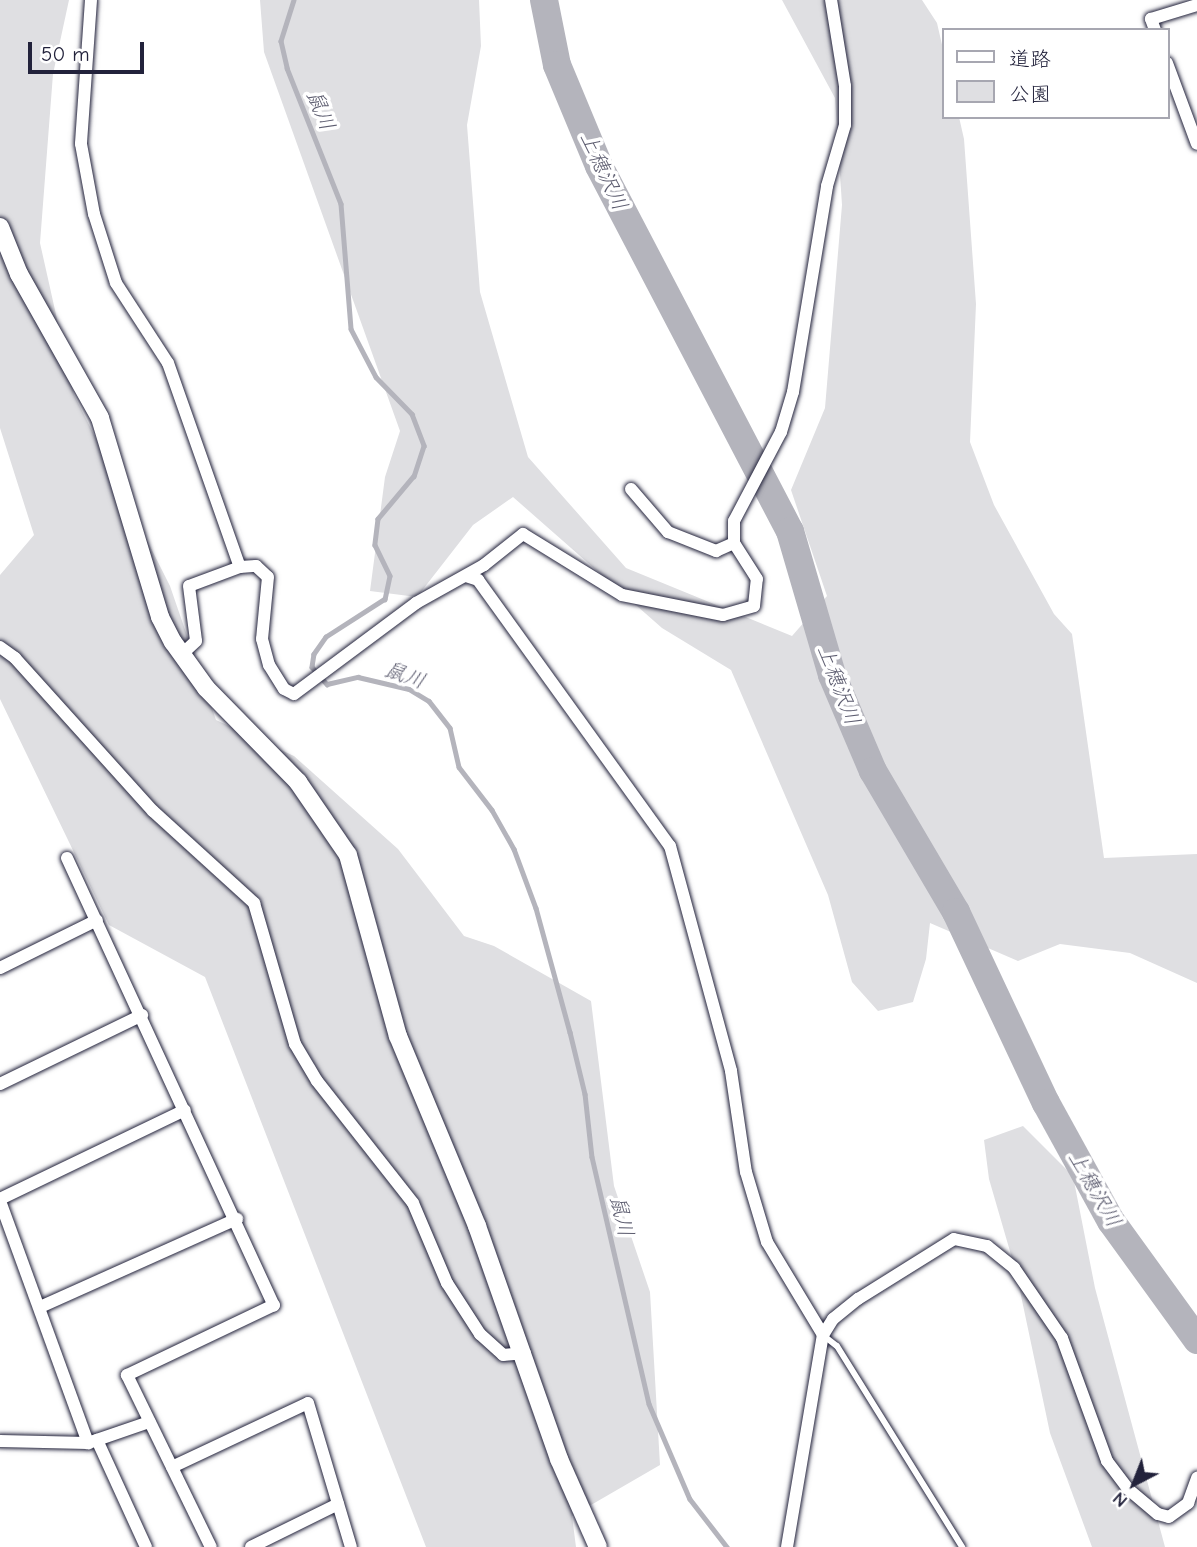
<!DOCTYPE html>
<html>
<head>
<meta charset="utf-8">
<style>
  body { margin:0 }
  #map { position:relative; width:1197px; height:1547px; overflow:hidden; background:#fff; font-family:"Comic Neue","Klee One",sans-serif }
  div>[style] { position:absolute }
  .green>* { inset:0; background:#dfdfe2 }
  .stream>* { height:4.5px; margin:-2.25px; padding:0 2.25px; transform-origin:2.25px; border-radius:2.25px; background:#b4b4bc }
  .river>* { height:28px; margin:-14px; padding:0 14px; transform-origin:14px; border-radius:14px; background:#b4b4bc }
  .roads { filter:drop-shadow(0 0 2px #22223b) drop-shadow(0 0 2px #22223b) }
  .lane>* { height:6px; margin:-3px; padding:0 3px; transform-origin:3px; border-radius:3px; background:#fff }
  .street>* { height:12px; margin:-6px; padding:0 6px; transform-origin:6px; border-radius:6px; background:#fff }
  .secondary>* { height:18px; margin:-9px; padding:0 9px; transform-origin:9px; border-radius:9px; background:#fff }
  span { translate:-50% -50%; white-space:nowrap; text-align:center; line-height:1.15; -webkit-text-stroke:7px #fff; paint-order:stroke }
  .water-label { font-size:21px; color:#5c5c6f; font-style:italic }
  .legend { position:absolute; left:942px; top:28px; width:228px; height:91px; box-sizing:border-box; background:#fff; border:2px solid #a7a7b1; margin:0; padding:9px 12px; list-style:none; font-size:21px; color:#22223b }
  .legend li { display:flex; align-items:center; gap:14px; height:35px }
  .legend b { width:35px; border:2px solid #a7a7b1 }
  .north { position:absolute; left:1099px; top:1449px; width:70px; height:70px; -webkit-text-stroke:5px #fff; paint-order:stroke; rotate:222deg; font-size:19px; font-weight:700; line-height:28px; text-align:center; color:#22223b }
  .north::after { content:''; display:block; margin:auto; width:24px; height:32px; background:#22223b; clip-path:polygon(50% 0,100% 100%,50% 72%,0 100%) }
  .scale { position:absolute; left:28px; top:42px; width:116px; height:32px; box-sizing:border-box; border:4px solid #22223b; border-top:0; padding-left:9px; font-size:21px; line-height:24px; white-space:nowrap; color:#22223b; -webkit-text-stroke:5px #fff; paint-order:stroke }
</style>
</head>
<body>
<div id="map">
  <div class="green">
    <div style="clip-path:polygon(0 0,69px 0,53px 74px,40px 243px,74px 395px,170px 586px,216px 720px,294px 756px,398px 849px,464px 936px,494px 946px,591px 1001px,614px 1186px,650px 1292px,660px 1465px,572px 1516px,576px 1547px,426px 1547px,205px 977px,109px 925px,0 699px,0 575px,34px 535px,0 428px)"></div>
    <div style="clip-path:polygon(260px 0,479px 0,481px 46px,467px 125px,480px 292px,528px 457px,626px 568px,792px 636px,827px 596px,791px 490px,825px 408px,842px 205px,835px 98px,782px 0,922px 0,937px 23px,943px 49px,943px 117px,959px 117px,964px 139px,976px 304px,970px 442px,994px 505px,1054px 614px,1072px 634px,1104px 858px,1197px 854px,1197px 983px,1130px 953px,1060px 944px,1018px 961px,930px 923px,926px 959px,913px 1002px,878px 1011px,852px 982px,828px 895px,731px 670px,662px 628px,513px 497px,473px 525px,417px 597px,370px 591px,385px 477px,400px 431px,264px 52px)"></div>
    <div style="clip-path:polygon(1023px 1126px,1073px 1176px,1095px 1288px,1165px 1547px,1092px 1547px,1050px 1433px,1016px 1272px,989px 1179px,984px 1140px)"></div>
  </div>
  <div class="stream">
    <div style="left:294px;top:0;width:43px;rotate:107.6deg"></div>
    <div style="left:281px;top:41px;width:28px;rotate:77deg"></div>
    <div style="left:287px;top:68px;width:146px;rotate:68.3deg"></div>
    <div style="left:341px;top:204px;width:125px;rotate:85.4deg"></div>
    <div style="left:351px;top:329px;width:54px;rotate:62.5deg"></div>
    <div style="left:376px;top:377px;width:52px;rotate:45.8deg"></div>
    <div style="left:412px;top:414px;width:34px;rotate:69deg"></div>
    <div style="left:424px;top:446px;width:32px;rotate:108deg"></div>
    <div style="left:414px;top:476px;width:56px;rotate:129.9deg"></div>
    <div style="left:378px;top:519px;width:26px;rotate:97deg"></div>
    <div style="left:375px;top:545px;width:34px;rotate:64deg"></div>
    <div style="left:390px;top:576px;width:24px;rotate:102deg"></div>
    <div style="left:385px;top:599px;width:70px;rotate:147.2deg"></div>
    <div style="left:326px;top:637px;width:21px;rotate:125deg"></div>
    <div style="left:314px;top:654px;width:13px;rotate:99deg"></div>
    <div style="left:312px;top:667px;width:23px;rotate:49deg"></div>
    <div style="left:327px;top:684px;width:32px;rotate:-13deg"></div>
    <div style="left:358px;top:677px;width:52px;rotate:13.2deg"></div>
    <div style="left:409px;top:689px;width:23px;rotate:31deg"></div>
    <div style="left:429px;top:701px;width:34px;rotate:52deg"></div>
    <div style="left:450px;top:728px;width:40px;rotate:77deg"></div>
    <div style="left:459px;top:767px;width:54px;rotate:52.5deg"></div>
    <div style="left:492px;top:810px;width:45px;rotate:60.6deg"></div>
    <div style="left:514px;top:849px;width:63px;rotate:69.6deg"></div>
    <div style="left:536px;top:908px;width:129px;rotate:74.7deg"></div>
    <div style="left:570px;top:1032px;width:64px;rotate:76.4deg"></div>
    <div style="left:585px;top:1094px;width:63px;rotate:83.7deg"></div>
    <div style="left:592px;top:1157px;width:253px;rotate:77deg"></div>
    <div style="left:649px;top:1404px;width:103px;rotate:66.7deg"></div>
    <div style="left:690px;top:1499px;width:61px;rotate:52.4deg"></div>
  </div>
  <div class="river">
    <div style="left:544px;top:0;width:66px;rotate:78.7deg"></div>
    <div style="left:557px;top:65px;width:109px;rotate:67.4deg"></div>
    <div style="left:599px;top:166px;width:412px;rotate:62.4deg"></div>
    <div style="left:790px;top:531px;width:150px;rotate:73.7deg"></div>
    <div style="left:832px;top:675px;width:104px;rotate:66.9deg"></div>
    <div style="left:873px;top:771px;width:164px;rotate:59.5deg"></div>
    <div style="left:956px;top:912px;width:211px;rotate:64.8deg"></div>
    <div style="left:1046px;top:1103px;width:135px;rotate:61.2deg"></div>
    <div style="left:1111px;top:1221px;width:147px;rotate:54.1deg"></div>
  </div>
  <div class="roads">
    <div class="lane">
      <div style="left:824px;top:1336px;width:16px;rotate:38deg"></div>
      <div style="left:837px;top:1346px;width:237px;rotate:58.1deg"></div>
    </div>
    <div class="street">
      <div style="left:91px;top:0;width:144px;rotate:94deg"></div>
      <div style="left:81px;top:144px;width:71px;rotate:79.5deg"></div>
      <div style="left:94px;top:214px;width:72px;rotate:72.3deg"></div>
      <div style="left:116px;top:283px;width:95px;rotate:57deg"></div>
      <div style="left:168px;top:363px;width:216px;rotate:70.6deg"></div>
      <div style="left:240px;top:567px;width:54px;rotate:159.6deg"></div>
      <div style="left:189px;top:586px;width:55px;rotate:82.7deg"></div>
      <div style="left:196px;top:641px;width:21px;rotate:137deg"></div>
      <div style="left:1155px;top:30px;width:12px;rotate:-110deg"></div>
      <div style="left:1151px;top:19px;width:48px;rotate:-16.9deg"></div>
      <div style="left:1167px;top:63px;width:86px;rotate:69.7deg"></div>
      <div style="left:631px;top:489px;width:57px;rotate:49.3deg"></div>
      <div style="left:668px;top:532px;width:52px;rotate:21.6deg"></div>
      <div style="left:716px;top:551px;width:20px;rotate:-24deg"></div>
      <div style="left:240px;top:567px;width:16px;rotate:-4deg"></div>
      <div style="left:256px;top:566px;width:16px;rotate:43deg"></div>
      <div style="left:268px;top:577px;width:62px;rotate:95.5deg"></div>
      <div style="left:262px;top:639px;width:27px;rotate:75deg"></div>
      <div style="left:269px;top:665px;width:28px;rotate:58deg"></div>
      <div style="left:284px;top:689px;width:11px;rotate:27deg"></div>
      <div style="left:294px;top:694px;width:152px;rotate:-36.7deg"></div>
      <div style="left:416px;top:603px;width:78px;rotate:-29.2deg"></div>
      <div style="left:484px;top:565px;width:50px;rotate:-38.5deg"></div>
      <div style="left:523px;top:534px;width:116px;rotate:31.6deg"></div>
      <div style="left:622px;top:595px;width:103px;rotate:11.2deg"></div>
      <div style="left:723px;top:615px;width:32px;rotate:-16deg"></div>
      <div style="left:754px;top:606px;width:27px;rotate:-84deg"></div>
      <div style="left:757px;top:579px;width:43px;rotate:-122.6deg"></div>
      <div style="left:734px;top:543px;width:22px;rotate:-90deg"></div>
      <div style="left:734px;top:521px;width:101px;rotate:-62.2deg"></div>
      <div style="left:781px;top:432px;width:42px;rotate:-73.3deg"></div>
      <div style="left:793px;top:392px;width:209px;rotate:-80.6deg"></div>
      <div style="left:827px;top:186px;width:64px;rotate:-73.6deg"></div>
      <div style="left:845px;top:125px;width:39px;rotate:-90deg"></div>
      <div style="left:845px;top:86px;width:87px;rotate:-99.2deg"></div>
      <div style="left:466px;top:576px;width:13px;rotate:18deg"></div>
      <div style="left:478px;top:580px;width:328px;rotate:54.2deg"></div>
      <div style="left:670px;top:846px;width:233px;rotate:74.8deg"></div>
      <div style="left:731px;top:1071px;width:102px;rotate:81.6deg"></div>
      <div style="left:746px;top:1172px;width:73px;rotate:73.3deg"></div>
      <div style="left:767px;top:1242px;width:109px;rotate:58.9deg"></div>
      <div style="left:0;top:647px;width:19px;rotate:36deg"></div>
      <div style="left:15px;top:658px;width:206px;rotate:48deg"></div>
      <div style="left:153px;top:811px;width:137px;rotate:42.3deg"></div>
      <div style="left:254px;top:903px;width:147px;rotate:73.8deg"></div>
      <div style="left:295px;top:1044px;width:43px;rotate:59.3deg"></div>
      <div style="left:317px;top:1081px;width:155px;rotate:51.8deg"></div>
      <div style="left:413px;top:1203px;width:87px;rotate:67deg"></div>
      <div style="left:447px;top:1283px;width:61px;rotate:57.1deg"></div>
      <div style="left:480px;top:1334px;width:31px;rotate:42deg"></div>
      <div style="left:503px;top:1355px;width:22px;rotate:-5deg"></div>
      <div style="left:67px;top:858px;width:493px;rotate:65.2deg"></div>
      <div style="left:274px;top:1305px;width:163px;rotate:154.5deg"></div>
      <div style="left:127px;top:1375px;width:191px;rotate:64deg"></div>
      <div style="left:0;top:968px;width:108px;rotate:-26.3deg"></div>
      <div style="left:0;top:1084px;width:158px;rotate:-25.9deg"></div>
      <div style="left:0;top:1199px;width:205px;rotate:-25.7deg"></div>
      <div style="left:0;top:1201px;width:258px;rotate:70deg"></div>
      <div style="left:40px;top:1307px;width:216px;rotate:-24.1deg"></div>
      <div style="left:97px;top:1440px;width:118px;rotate:65.4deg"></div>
      <div style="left:0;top:1441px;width:88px;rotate:1.3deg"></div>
      <div style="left:88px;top:1443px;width:65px;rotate:-19deg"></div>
      <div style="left:172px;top:1467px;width:150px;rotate:-25.2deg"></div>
      <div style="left:308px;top:1403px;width:150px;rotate:73.4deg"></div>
      <div style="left:251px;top:1547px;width:97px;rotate:-26.3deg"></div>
      <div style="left:787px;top:1547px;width:215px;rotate:-80.4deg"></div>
      <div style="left:823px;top:1335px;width:19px;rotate:-58deg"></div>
      <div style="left:833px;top:1319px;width:32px;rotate:-39deg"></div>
      <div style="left:858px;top:1299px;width:113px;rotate:-32deg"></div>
      <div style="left:954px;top:1239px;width:34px;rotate:12deg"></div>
      <div style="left:987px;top:1246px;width:35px;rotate:39deg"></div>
      <div style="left:1014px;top:1268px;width:85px;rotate:55.6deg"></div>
      <div style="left:1062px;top:1338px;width:131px;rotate:69.9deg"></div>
      <div style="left:1107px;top:1461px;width:35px;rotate:53deg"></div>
      <div style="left:1128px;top:1489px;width:39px;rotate:40deg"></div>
      <div style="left:1158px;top:1514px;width:11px;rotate:15deg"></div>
      <div style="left:1169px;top:1517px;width:24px;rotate:-36deg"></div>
      <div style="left:1188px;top:1503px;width:27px;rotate:-70deg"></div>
    </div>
    <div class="secondary">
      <div style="left:0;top:227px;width:51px;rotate:68deg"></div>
      <div style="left:19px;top:274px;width:165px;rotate:60.6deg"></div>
      <div style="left:100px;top:418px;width:208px;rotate:73.2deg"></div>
      <div style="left:160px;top:617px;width:28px;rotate:63deg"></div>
      <div style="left:173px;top:642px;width:57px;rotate:54.3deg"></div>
      <div style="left:206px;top:688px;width:132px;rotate:45.6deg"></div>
      <div style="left:298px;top:782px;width:88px;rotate:55.6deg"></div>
      <div style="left:348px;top:855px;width:188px;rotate:74.6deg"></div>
      <div style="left:398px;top:1036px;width:206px;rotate:67.4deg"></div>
      <div style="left:477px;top:1226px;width:247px;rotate:70.6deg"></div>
      <div style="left:559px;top:1459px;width:96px;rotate:66.1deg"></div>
    </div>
  </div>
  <div class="water-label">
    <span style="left:321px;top:110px;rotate:68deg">鼠川</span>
    <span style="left:604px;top:171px;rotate:65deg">上穂沢川</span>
    <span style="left:405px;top:675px;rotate:20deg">鼠川</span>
    <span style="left:839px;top:685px;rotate:69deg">上穂沢川</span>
    <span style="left:1095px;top:1189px;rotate:60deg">上穂沢川</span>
    <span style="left:622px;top:1216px;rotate:77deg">鼠川</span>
  </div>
  <ul class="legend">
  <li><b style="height:9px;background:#fff"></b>道路</li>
  <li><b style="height:19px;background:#dfdfe2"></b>公園</li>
  </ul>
  <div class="north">N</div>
  <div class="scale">50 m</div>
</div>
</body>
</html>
